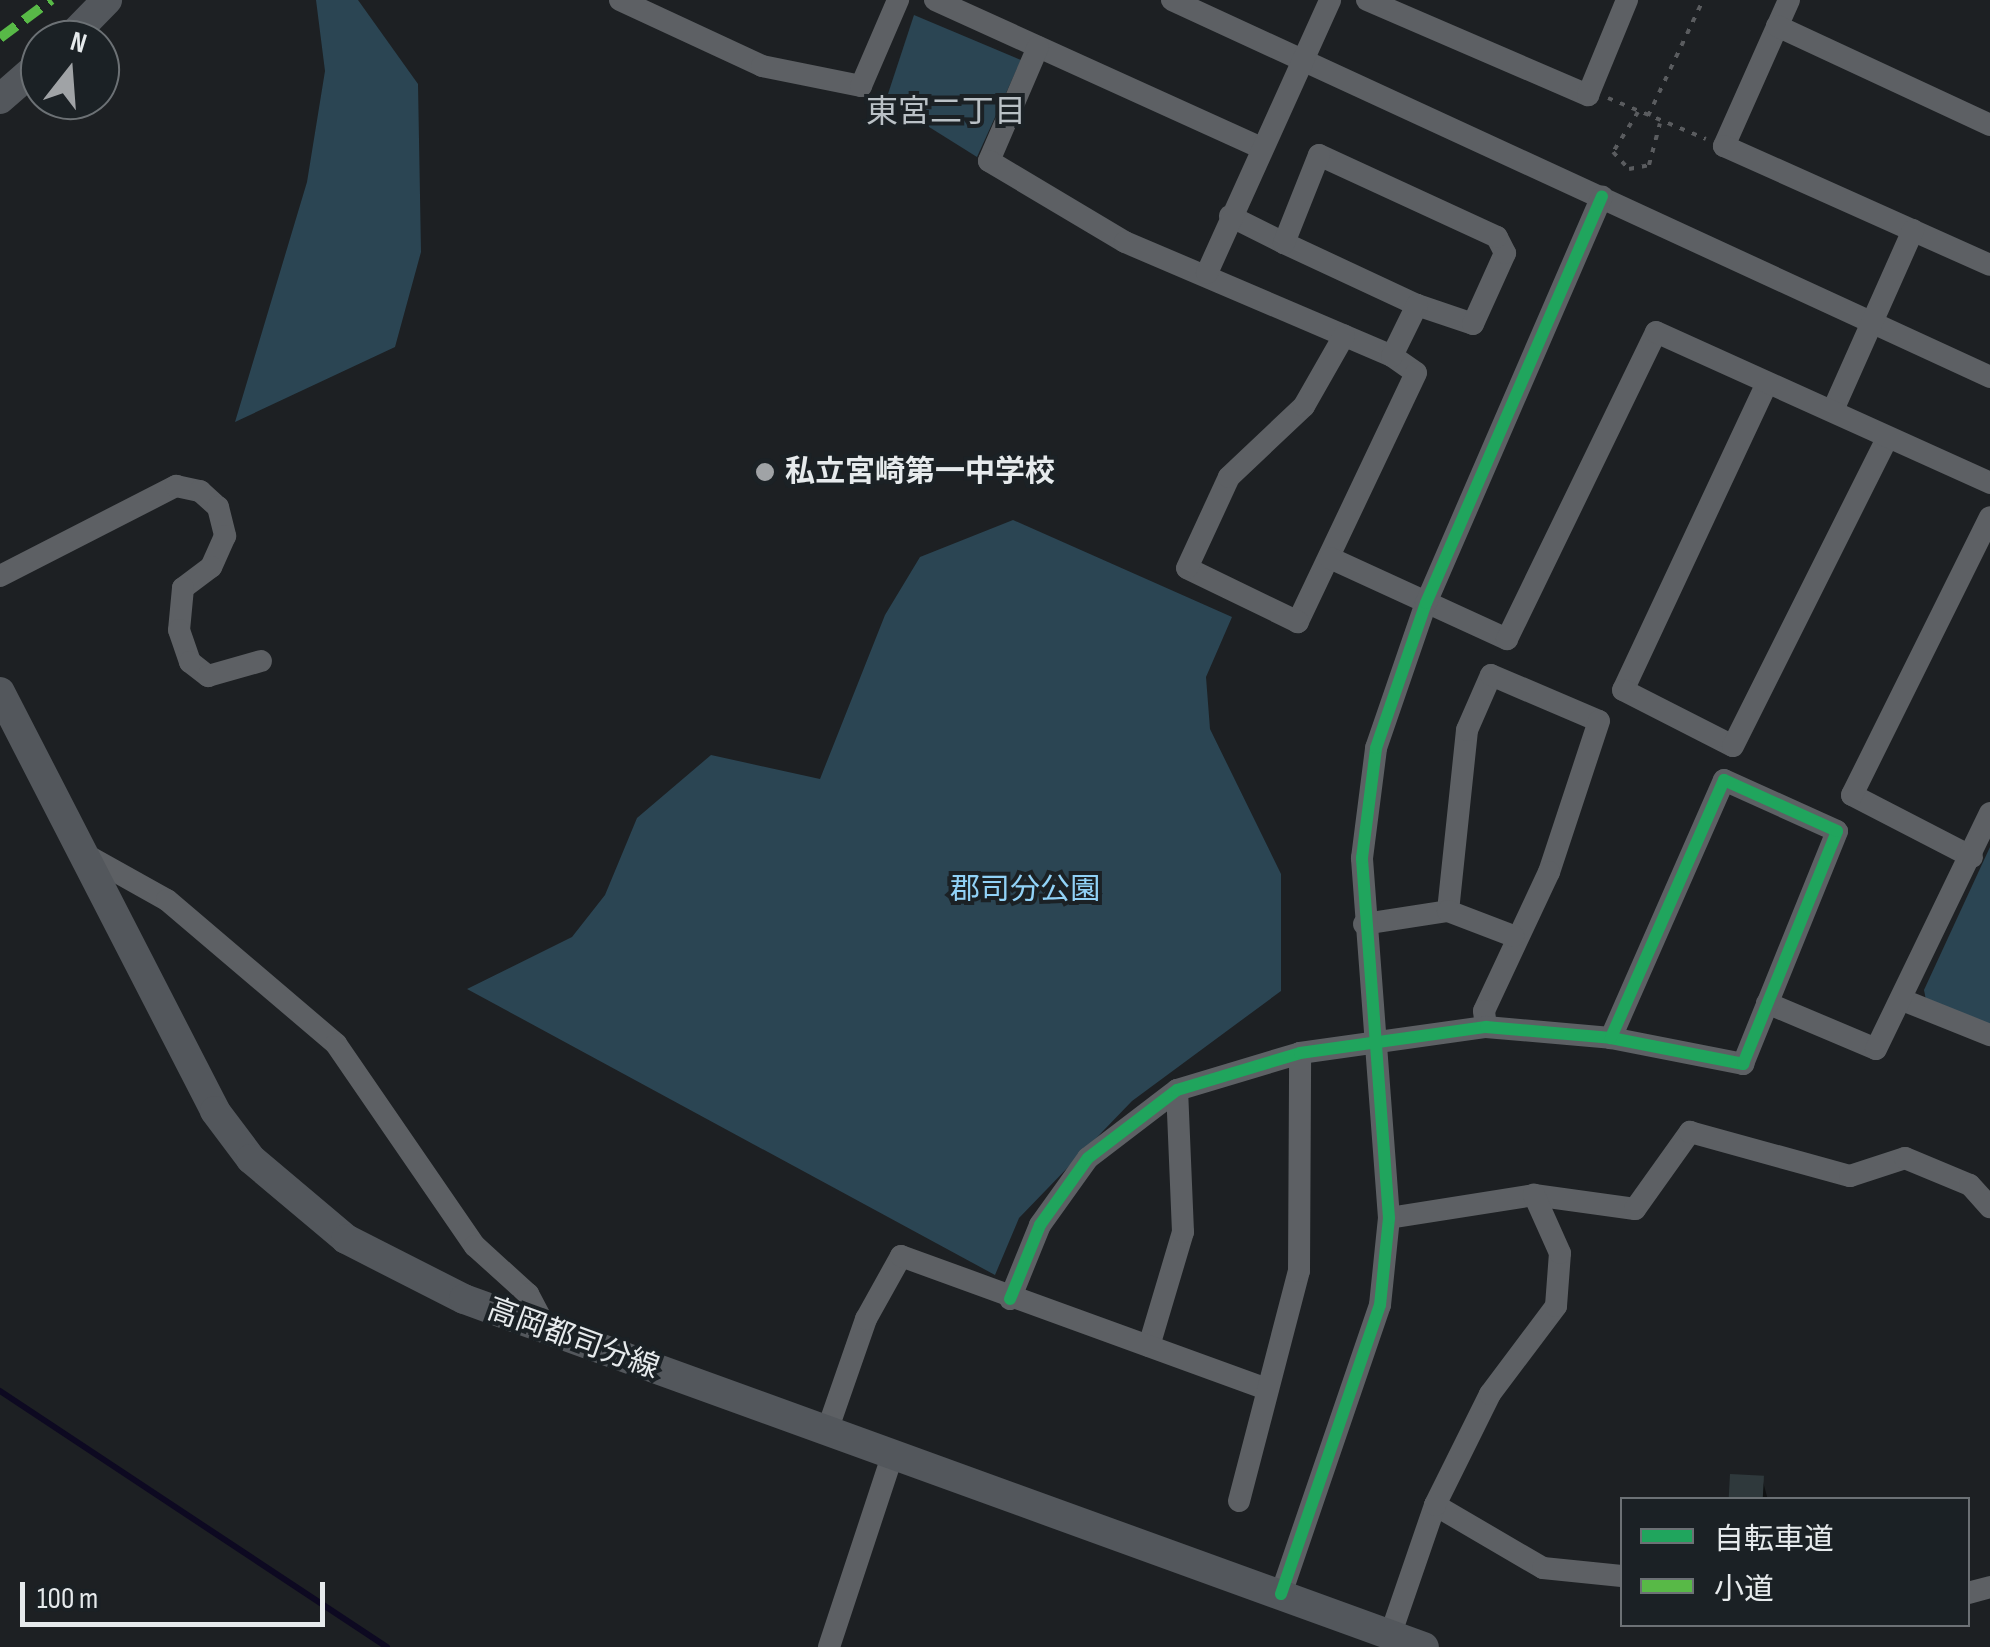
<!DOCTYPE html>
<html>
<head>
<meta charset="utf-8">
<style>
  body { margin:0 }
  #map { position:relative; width:1990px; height:1647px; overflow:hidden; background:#1d2023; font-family:"Sofia Sans Condensed","Noto Sans JP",sans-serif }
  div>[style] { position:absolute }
  .green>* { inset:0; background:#2b4553 }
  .shadow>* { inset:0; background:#0007 }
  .stream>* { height:6px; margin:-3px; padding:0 3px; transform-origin:3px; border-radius:3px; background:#0d0921 }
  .building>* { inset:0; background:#2f393c; transform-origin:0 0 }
  .path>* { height:4px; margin-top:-2px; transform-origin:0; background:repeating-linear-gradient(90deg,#5a5c5f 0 5px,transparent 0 13px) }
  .minor>* { height:22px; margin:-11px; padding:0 11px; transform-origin:11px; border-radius:11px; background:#5d6064 }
  .major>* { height:30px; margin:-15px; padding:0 15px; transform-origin:15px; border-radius:15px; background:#53575c }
  .quiet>* { height:10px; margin-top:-5px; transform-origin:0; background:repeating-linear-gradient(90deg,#58b947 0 20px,transparent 0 30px) }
  .cycleway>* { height:12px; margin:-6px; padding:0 6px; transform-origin:6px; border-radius:6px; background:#20a55d }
  .dots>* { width:28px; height:28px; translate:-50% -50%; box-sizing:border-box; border:5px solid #1b2125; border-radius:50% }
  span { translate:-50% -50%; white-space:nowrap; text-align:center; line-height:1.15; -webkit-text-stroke:8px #1b2125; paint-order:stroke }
  .poi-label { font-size:30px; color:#e6eaec; font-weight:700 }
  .left { translate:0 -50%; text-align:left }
  .park-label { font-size:30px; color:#91d2f7 }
  .street-label { font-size:30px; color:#e6eaec }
  .neighbourhood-label { font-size:32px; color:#bac1c6 }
  .legend { position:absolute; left:1620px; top:1497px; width:350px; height:130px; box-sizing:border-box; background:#1b2125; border:2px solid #6c7175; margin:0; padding:12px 18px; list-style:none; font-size:30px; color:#e6eaec }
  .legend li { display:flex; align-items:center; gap:20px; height:50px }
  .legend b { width:50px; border:2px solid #6c7175 }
  .north { position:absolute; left:20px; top:20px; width:100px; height:100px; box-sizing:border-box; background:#1b2125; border:2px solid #6c7175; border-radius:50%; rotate:17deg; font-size:28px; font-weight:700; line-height:40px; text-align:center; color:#e6eaec }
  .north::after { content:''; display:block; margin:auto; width:35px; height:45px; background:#a0a3a6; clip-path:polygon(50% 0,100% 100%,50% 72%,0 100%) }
  .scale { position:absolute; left:20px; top:1582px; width:305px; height:45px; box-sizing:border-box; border:5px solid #e6eaec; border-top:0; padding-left:12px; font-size:30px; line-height:35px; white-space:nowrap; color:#e6eaec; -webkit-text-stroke:8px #1b2125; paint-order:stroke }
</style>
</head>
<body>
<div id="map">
  <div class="green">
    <div style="clip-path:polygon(316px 0,358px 0,418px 84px,421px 252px,395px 347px,235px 422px,307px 182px,325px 71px)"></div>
    <div style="clip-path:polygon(914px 15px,1021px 60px,977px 157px,886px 100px)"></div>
    <div style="clip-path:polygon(1013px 520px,1232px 617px,1206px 677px,1210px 729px,1281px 874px,1281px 991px,1132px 1101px,1019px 1218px,995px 1275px,467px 989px,572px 937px,605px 895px,637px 818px,711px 755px,820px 779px,885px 615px,920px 557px)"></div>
    <div style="clip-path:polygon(1990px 847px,1990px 1027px,1926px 1000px,1924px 990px)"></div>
  </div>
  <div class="shadow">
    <div style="clip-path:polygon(1762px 1478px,1768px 1500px,1731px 1500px)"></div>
  </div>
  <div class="stream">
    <div style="left:0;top:1391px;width:464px;rotate:33.5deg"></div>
  </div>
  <div class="building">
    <div style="left:1730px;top:1474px;width:34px;height:26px;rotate:3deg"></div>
  </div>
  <div class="path">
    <div style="left:1608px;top:98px;width:106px;rotate:22.7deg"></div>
    <div style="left:1638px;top:112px;width:47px;rotate:122deg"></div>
    <div style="left:1613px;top:152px;width:23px;rotate:47deg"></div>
    <div style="left:1629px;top:169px;width:20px;rotate:-11deg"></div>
    <div style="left:1649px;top:165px;width:43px;rotate:-75.3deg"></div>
    <div style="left:1648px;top:116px;width:128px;rotate:-64.6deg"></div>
  </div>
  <div class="minor">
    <div style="left:620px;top:0;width:157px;rotate:24.9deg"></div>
    <div style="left:762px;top:66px;width:101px;rotate:11.4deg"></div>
    <div style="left:861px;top:86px;width:94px;rotate:-66.7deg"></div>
    <div style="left:935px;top:0;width:356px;rotate:24.4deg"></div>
    <div style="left:1172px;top:0;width:901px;rotate:24.74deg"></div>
    <div style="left:1367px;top:0;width:241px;rotate:23.3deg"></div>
    <div style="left:1588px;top:95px;width:103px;rotate:-67.7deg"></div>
    <div style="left:1789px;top:0;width:160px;rotate:114deg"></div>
    <div style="left:1724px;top:146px;width:291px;rotate:24.1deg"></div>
    <div style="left:1777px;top:26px;width:235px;rotate:24.9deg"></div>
    <div style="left:1038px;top:47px;width:124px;rotate:113.3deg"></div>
    <div style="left:989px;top:161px;width:158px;rotate:30.8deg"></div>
    <div style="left:1125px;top:242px;width:290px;rotate:23.1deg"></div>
    <div style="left:1392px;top:356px;width:29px;rotate:35deg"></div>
    <div style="left:1416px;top:373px;width:276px;rotate:115.4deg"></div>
    <div style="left:1298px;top:622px;width:123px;rotate:-154.1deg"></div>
    <div style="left:1187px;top:568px;width:100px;rotate:-65.2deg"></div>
    <div style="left:1229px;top:477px;width:103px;rotate:-43.4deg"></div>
    <div style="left:1304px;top:406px;width:81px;rotate:-60.3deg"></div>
    <div style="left:1230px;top:216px;width:60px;rotate:26.6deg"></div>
    <div style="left:1284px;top:243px;width:147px;rotate:25deg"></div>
    <div style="left:1417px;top:305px;width:59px;rotate:18.7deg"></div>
    <div style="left:1473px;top:324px;width:78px;rotate:-65.7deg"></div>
    <div style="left:1505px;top:253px;width:18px;rotate:-117deg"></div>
    <div style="left:1497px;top:237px;width:196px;rotate:-155.3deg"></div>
    <div style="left:1319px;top:155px;width:95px;rotate:111.7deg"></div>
    <div style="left:1207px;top:273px;width:299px;rotate:-65.7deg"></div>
    <div style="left:1392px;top:356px;width:57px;rotate:-63.9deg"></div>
    <div style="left:1767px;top:383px;width:339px;rotate:115.1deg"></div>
    <div style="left:1623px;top:690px;width:123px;rotate:27deg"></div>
    <div style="left:1733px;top:746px;width:343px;rotate:-63.4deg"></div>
    <div style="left:1833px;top:410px;width:197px;rotate:-66deg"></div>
    <div style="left:1330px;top:558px;width:195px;rotate:24.6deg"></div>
    <div style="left:1507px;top:639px;width:341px;rotate:-64.1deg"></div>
    <div style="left:1656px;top:332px;width:367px;rotate:24.3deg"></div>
    <div style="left:0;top:576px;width:198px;rotate:-27.1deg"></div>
    <div style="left:176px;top:486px;width:25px;rotate:12deg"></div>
    <div style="left:200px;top:491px;width:24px;rotate:42deg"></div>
    <div style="left:218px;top:507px;width:30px;rotate:76deg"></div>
    <div style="left:225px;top:536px;width:34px;rotate:114deg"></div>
    <div style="left:211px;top:567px;width:35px;rotate:143deg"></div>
    <div style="left:183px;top:588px;width:42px;rotate:95.4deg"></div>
    <div style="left:179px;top:630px;width:34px;rotate:71deg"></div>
    <div style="left:190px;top:662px;width:23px;rotate:38deg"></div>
    <div style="left:208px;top:676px;width:55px;rotate:-15.8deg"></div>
    <div style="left:81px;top:852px;width:98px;rotate:29.2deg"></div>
    <div style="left:167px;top:900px;width:222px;rotate:40.4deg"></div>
    <div style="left:336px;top:1044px;width:245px;rotate:55.5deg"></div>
    <div style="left:475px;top:1246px;width:72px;rotate:42.2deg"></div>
    <div style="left:528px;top:1294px;width:40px;rotate:62deg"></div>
    <div style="left:1972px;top:857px;width:135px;rotate:-152.7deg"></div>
    <div style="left:1852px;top:795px;width:310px;rotate:-63.6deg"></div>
    <div style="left:1448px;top:911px;width:182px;rotate:-84deg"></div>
    <div style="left:1467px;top:730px;width:60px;rotate:-66.4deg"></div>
    <div style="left:1491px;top:675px;width:117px;rotate:23.1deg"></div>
    <div style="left:1599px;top:721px;width:159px;rotate:108.3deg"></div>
    <div style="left:1549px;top:872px;width:153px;rotate:115.1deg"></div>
    <div style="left:1484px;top:1011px;width:16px;rotate:83deg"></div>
    <div style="left:1364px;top:924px;width:85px;rotate:-8.8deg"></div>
    <div style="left:1448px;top:911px;width:70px;rotate:21deg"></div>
    <div style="left:1905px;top:1001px;width:92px;rotate:21.8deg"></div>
    <div style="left:1767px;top:1003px;width:118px;rotate:22.9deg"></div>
    <div style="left:1876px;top:1049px;width:262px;rotate:-64.2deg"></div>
    <div style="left:1389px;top:1218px;width:147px;rotate:-9deg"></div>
    <div style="left:1534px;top:1195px;width:102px;rotate:7.9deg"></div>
    <div style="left:1635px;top:1209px;width:95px;rotate:-54.5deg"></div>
    <div style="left:1690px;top:1132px;width:166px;rotate:15.4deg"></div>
    <div style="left:1850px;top:1176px;width:58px;rotate:-18.1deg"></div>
    <div style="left:1905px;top:1158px;width:70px;rotate:22.6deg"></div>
    <div style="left:1970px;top:1185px;width:30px;rotate:48deg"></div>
    <div style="left:1010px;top:1299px;width:80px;rotate:-67.9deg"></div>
    <div style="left:1040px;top:1225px;width:82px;rotate:-54.4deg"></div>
    <div style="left:1088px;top:1158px;width:112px;rotate:-37.4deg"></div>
    <div style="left:1177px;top:1090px;width:128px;rotate:-16.7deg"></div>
    <div style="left:1300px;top:1053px;width:188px;rotate:-8deg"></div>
    <div style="left:1486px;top:1027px;width:125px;rotate:5deg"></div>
    <div style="left:1611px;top:1038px;width:135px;rotate:11.1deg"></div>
    <div style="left:1743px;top:1064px;width:251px;rotate:-68deg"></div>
    <div style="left:1837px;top:831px;width:124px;rotate:-155.7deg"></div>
    <div style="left:1724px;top:780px;width:282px;rotate:113.7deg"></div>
    <div style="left:1149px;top:1346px;width:119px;rotate:-73.4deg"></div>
    <div style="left:1183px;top:1232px;width:142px;rotate:-92.4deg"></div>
    <div style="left:827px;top:1431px;width:119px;rotate:-70.8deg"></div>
    <div style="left:866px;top:1319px;width:72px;rotate:-60.9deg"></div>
    <div style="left:901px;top:1256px;width:388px;rotate:20deg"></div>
    <div style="left:1239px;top:1501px;width:238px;rotate:-75.4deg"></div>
    <div style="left:1299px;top:1271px;width:218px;rotate:-89.7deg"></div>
    <div style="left:1435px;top:1505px;width:125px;rotate:30.3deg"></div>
    <div style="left:1543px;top:1568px;width:79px;rotate:5.8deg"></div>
    <div style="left:1968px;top:1593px;width:23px;rotate:-15deg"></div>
    <div style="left:1281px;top:1594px;width:305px;rotate:-71.1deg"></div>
    <div style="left:1380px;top:1305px;width:87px;rotate:-84.1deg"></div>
    <div style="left:1389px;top:1218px;width:361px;rotate:-94.3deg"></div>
    <div style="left:1362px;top:858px;width:111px;rotate:-82.7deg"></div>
    <div style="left:1376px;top:748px;width:153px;rotate:-71deg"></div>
    <div style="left:1426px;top:603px;width:443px;rotate:-66.6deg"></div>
    <div style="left:1391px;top:1633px;width:135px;rotate:-71deg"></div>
    <div style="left:1435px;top:1505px;width:124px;rotate:-63.6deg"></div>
    <div style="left:1490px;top:1394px;width:110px;rotate:-53.1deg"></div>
    <div style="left:1556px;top:1306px;width:53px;rotate:-85.7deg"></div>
    <div style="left:1560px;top:1253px;width:64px;rotate:-114.1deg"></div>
    <div style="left:829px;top:1647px;width:203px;rotate:-71.7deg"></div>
  </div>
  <div class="major">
    <div style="left:68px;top:40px;width:56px;rotate:-45.7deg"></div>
    <div style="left:0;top:99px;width:53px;rotate:-41.2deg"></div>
    <div style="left:0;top:692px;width:471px;rotate:62.8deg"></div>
    <div style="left:215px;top:1111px;width:60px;rotate:53.1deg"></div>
    <div style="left:251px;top:1159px;width:124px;rotate:40.1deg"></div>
    <div style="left:346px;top:1239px;width:132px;rotate:27deg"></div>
    <div style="left:464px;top:1299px;width:1021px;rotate:19.93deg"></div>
  </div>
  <div class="quiet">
    <div style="left:0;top:38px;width:64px;rotate:-36.7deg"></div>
  </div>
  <div class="cycleway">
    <div style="left:1010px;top:1299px;width:80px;rotate:-67.9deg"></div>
    <div style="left:1040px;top:1225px;width:82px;rotate:-54.4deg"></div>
    <div style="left:1088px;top:1158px;width:112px;rotate:-37.4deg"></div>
    <div style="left:1177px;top:1090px;width:128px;rotate:-16.7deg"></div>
    <div style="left:1300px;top:1053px;width:188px;rotate:-8deg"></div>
    <div style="left:1486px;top:1027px;width:125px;rotate:5deg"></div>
    <div style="left:1611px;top:1038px;width:135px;rotate:11.1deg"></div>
    <div style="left:1743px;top:1064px;width:251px;rotate:-68deg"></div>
    <div style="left:1837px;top:831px;width:124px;rotate:-155.7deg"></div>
    <div style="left:1724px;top:780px;width:282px;rotate:113.7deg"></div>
    <div style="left:1281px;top:1594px;width:305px;rotate:-71.1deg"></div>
    <div style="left:1380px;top:1305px;width:87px;rotate:-84.1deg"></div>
    <div style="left:1389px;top:1218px;width:361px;rotate:-94.3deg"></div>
    <div style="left:1362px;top:858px;width:111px;rotate:-82.7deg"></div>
    <div style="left:1376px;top:748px;width:153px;rotate:-71deg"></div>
    <div style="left:1426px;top:603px;width:443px;rotate:-66.6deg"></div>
  </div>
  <div class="dots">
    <div style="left:765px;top:472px;background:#a0a3a6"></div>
  </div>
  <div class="poi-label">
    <span class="left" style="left:785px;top:472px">私立宮崎第一中学校</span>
  </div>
  <div class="park-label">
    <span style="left:1025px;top:890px">郡司分公園</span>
  </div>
  <div class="street-label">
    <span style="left:573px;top:1339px;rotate:20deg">高岡都司分線</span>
  </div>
  <div class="neighbourhood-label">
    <span style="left:946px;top:113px">東宮二丁目</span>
  </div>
  <ul class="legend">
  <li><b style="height:12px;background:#20a55d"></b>自転車道</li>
  <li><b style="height:12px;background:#58b947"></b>小道</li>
  </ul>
  <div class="north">N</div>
  <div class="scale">100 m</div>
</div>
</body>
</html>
